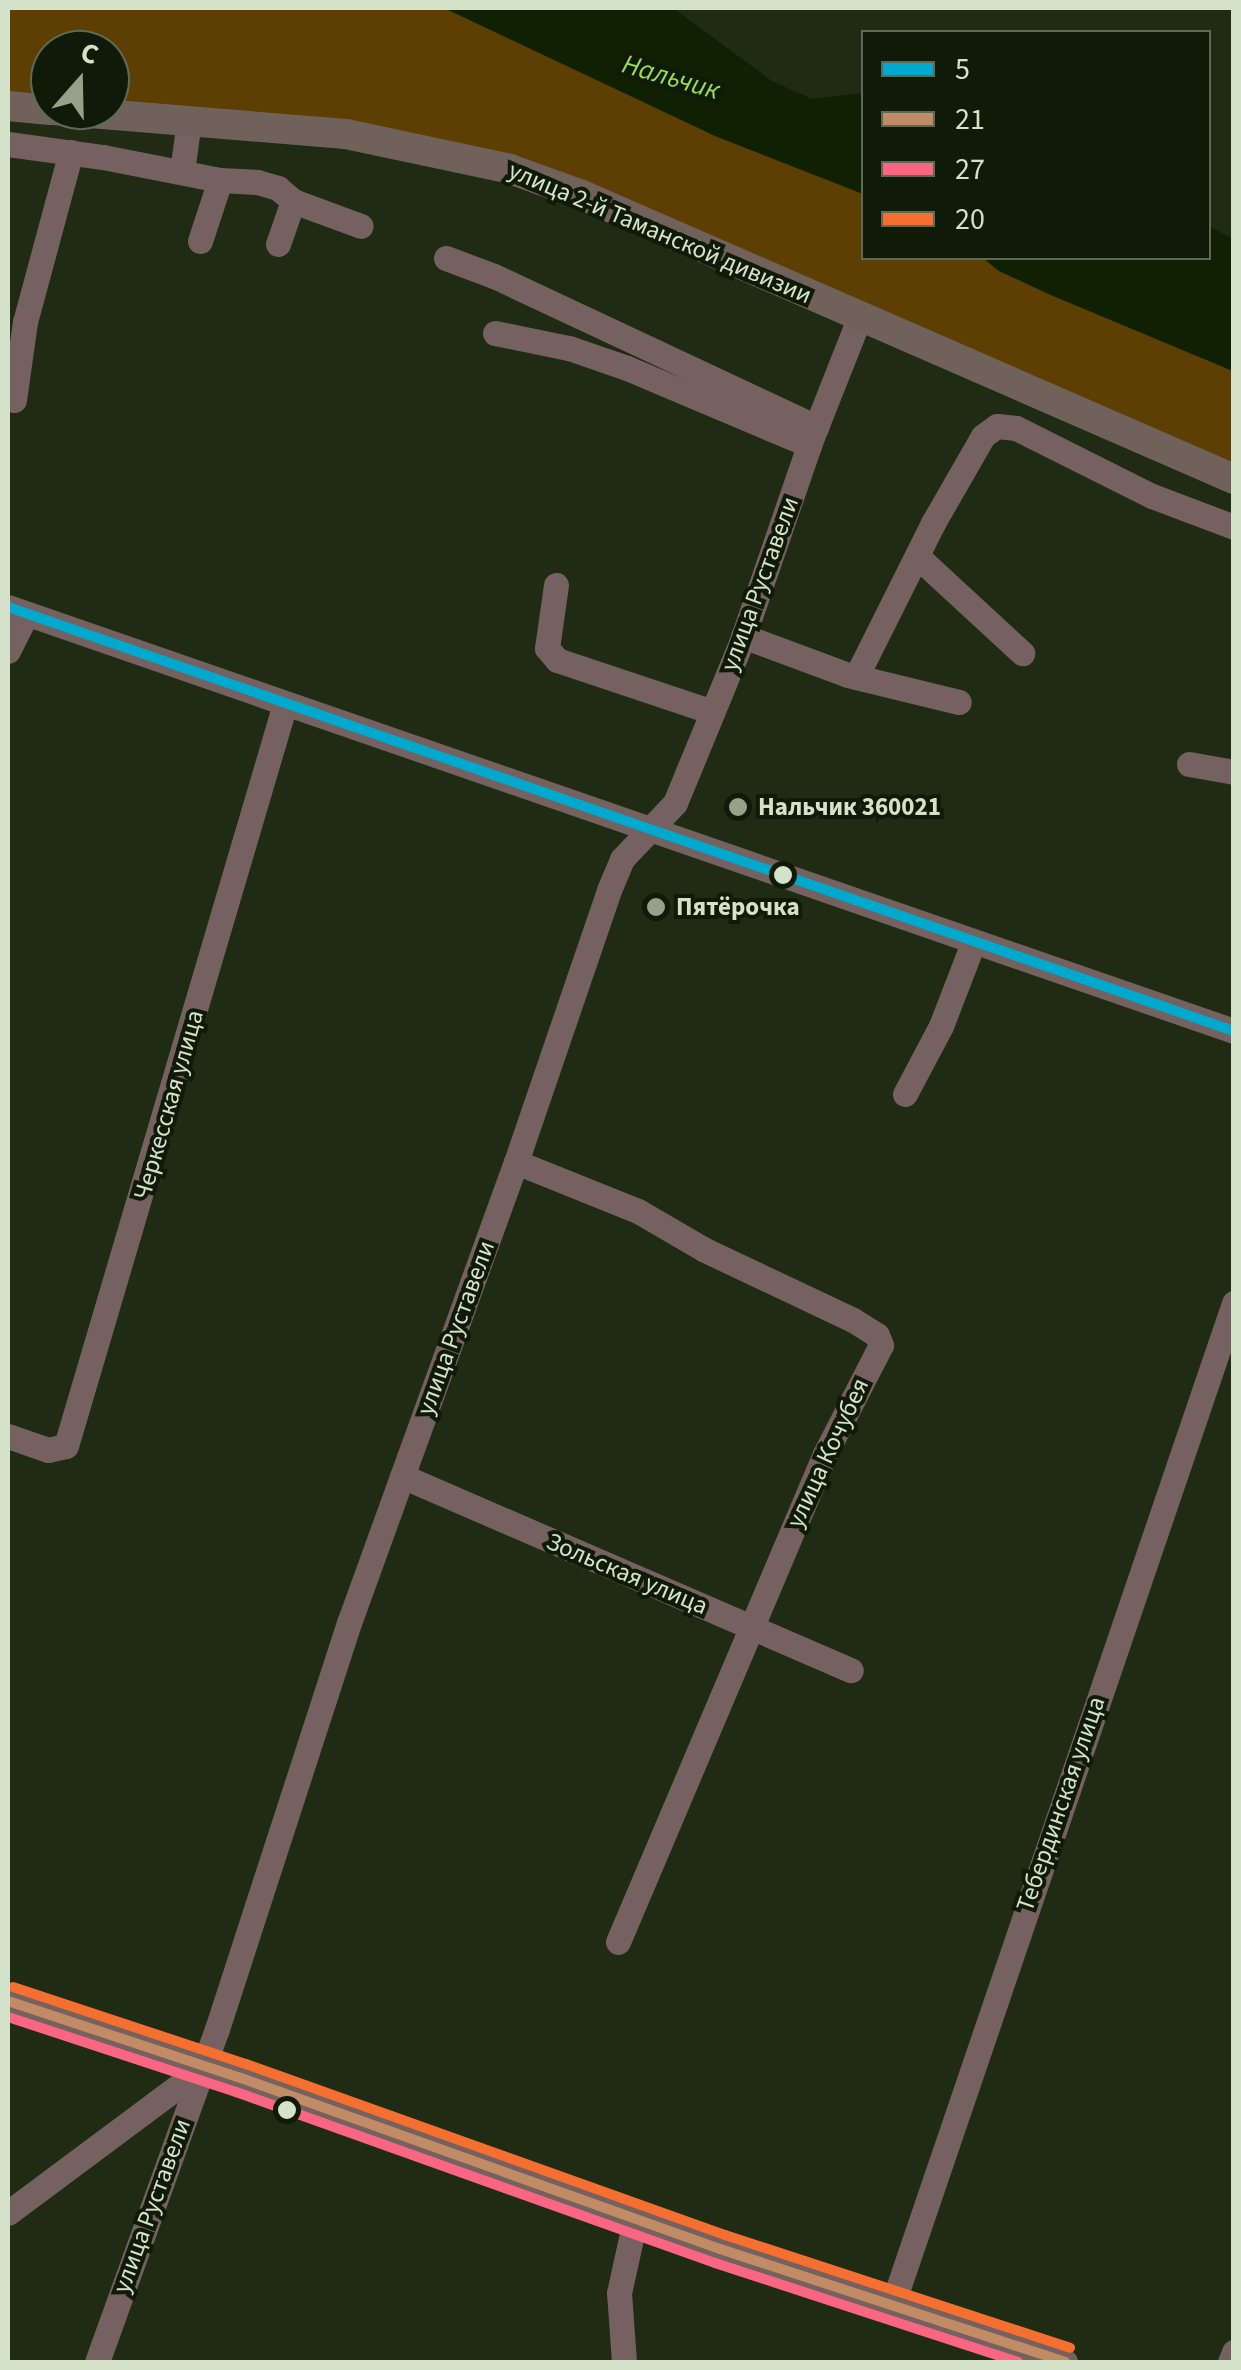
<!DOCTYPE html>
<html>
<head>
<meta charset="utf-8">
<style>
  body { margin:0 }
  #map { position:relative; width:1241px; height:2370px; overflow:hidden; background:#1f2b13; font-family:"Source Sans 3",sans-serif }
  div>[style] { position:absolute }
  .green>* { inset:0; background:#5d3e03 }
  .water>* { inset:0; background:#102002 }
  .minor>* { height:25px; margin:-12.5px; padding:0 12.5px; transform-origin:12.5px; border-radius:12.5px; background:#766161 }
  .major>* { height:30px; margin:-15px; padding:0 15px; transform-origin:15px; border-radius:15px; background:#70615a }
  .bus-1>* { height:10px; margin:-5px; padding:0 5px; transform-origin:5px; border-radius:5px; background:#00a9ce }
  .bus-2>* { height:10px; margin:-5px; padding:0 5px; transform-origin:5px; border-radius:5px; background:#c18c65 }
  .bus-3>* { height:10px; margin:-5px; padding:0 5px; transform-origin:5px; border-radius:5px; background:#fa6682 }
  .bus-4>* { height:10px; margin:-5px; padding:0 5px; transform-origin:5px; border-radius:5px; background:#f46f30 }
  .dots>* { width:28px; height:28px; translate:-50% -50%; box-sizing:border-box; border:5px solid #101a08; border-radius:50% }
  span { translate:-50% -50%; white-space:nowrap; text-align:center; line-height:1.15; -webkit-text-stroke:8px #101a08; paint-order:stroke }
  .street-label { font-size:25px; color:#d4e2ca }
  .poi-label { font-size:25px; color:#d4e2ca; font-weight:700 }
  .left { translate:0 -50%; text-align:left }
  .water-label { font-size:28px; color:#97dc51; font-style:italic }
  .frame { position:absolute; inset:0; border:10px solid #d4e2ca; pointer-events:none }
  .legend { position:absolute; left:861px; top:30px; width:350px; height:230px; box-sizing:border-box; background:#101a08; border:2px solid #5e6a56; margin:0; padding:12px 18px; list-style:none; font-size:30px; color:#d4e2ca }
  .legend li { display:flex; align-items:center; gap:20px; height:50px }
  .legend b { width:50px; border:2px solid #5e6a56 }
  .north { position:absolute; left:30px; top:30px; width:100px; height:100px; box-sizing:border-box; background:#101a08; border:2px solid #5e6a56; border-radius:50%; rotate:20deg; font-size:28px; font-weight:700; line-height:40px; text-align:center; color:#d4e2ca }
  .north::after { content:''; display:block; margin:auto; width:35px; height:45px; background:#95a28a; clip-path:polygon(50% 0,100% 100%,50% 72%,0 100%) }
</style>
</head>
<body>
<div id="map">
  <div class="green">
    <div style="clip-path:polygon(8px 8px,444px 8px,863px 194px,864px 258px,983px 258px,999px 271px,1051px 295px,1233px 371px,1233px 479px,510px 169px,110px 110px,110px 50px,50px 50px,50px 110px,8px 106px)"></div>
  </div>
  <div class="water">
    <div style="clip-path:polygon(444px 8px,673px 8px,772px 81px,812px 99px,863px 93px,863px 194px,715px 136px)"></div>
    <div style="clip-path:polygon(1209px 226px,1233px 239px,1233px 371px,1051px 295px,999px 271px,983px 258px,1208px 258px)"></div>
  </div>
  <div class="minor">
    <div style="left:8px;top:144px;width:96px;rotate:7.8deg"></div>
    <div style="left:103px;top:157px;width:119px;rotate:11.1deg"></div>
    <div style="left:220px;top:180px;width:37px;rotate:3deg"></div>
    <div style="left:257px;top:182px;width:22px;rotate:16deg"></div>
    <div style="left:278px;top:188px;width:20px;rotate:41deg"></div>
    <div style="left:293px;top:201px;width:72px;rotate:20.2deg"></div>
    <div style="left:182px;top:171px;width:50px;rotate:-82deg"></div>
    <div style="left:200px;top:241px;width:64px;rotate:-71.8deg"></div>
    <div style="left:278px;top:244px;width:46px;rotate:-70.8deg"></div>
    <div style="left:446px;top:258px;width:51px;rotate:20.6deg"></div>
    <div style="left:494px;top:276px;width:356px;rotate:25.1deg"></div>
    <div style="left:495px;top:333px;width:76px;rotate:11.5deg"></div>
    <div style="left:569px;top:348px;width:61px;rotate:19deg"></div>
    <div style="left:627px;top:368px;width:198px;rotate:22.9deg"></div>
    <div style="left:14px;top:400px;width:79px;rotate:-82deg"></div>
    <div style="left:25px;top:322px;width:176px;rotate:-74.9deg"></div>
    <div style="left:918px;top:557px;width:142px;rotate:42.7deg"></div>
    <div style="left:556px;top:585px;width:64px;rotate:98.1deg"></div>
    <div style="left:547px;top:648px;width:16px;rotate:50deg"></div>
    <div style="left:557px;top:660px;width:163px;rotate:18.5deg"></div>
    <div style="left:8px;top:607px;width:1297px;rotate:19.08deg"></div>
    <div style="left:743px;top:636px;width:112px;rotate:20.4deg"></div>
    <div style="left:848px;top:675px;width:114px;rotate:13.7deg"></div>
    <div style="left:8px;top:651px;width:40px;rotate:-63.4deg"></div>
    <div style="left:856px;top:677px;width:172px;rotate:-63.4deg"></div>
    <div style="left:933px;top:523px;width:100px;rotate:-60.1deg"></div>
    <div style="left:983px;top:436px;width:17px;rotate:-36deg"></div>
    <div style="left:997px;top:426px;width:19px;rotate:6deg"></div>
    <div style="left:1016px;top:428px;width:152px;rotate:26.6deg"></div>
    <div style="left:1152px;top:496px;width:88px;rotate:20.7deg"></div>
    <div style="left:1189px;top:764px;width:46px;rotate:10.1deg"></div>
    <div style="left:905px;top:1094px;width:77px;rotate:-62.1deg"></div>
    <div style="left:941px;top:1026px;width:89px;rotate:-68.9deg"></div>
    <div style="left:516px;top:1162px;width:131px;rotate:21.9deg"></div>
    <div style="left:638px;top:1211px;width:78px;rotate:30.2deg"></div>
    <div style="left:705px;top:1250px;width:164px;rotate:25.3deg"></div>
    <div style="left:853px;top:1320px;width:28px;rotate:32deg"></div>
    <div style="left:877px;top:1335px;width:11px;rotate:68deg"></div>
    <div style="left:881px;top:1345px;width:123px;rotate:117.2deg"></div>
    <div style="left:825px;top:1454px;width:530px;rotate:112.99deg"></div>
    <div style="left:8px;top:1436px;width:42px;rotate:19.3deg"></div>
    <div style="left:48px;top:1450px;width:18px;rotate:-13deg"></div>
    <div style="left:66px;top:1446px;width:774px;rotate:-73.56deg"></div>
    <div style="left:402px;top:1476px;width:489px;rotate:23.4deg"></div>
    <div style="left:8px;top:2001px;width:245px;rotate:18.3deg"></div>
    <div style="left:241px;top:2078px;width:509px;rotate:19.65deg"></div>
    <div style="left:720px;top:2249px;width:363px;rotate:18.1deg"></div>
    <div style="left:8px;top:2213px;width:244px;rotate:-36.7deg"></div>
    <div style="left:892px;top:2306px;width:1060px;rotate:-71.17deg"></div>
    <div style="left:97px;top:2362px;width:354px;rotate:-70.2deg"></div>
    <div style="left:217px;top:2029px;width:427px;rotate:-72deg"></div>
    <div style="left:349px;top:1623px;width:490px;rotate:-70.1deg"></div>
    <div style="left:516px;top:1162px;width:287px;rotate:-71.1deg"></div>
    <div style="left:609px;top:890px;width:34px;rotate:-67deg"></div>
    <div style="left:622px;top:859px;width:77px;rotate:-46.6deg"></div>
    <div style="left:675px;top:803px;width:173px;rotate:-67.6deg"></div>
    <div style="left:741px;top:643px;width:209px;rotate:-71deg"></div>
    <div style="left:809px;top:445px;width:139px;rotate:-68.4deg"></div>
    <div style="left:624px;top:2362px;width:69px;rotate:-94.1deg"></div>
    <div style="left:619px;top:2293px;width:75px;rotate:-77.6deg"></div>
    <div style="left:1230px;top:2362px;width:11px;rotate:-68deg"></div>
  </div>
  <div class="major">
    <div style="left:8px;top:106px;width:42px;rotate:5.4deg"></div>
    <div style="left:54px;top:110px;width:293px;rotate:4.7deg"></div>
    <div style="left:346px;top:134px;width:168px;rotate:12deg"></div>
    <div style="left:510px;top:169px;width:77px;rotate:19.9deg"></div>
    <div style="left:582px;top:195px;width:711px;rotate:23.54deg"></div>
  </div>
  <div class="bus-1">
    <div style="left:8px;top:607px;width:1297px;rotate:19.08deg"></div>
  </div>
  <div class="bus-2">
    <div style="left:8px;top:2001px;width:245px;rotate:18.3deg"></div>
    <div style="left:241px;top:2078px;width:509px;rotate:19.65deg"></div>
    <div style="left:720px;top:2249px;width:363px;rotate:18.1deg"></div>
  </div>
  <div class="bus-3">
    <div style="left:8px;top:2017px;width:240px;rotate:18.2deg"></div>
    <div style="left:236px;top:2092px;width:509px;rotate:19.65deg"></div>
    <div style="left:715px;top:2263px;width:319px;rotate:18.1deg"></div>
  </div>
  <div class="bus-4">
    <div style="left:13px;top:1987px;width:245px;rotate:18.3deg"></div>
    <div style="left:246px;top:2064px;width:509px;rotate:19.65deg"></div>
    <div style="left:725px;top:2235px;width:363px;rotate:18.1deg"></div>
  </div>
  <div class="dots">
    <div style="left:738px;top:807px;background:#95a28a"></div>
    <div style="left:783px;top:875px;background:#d4e2ca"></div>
    <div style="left:656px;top:907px;background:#95a28a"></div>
    <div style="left:287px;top:2110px;background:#d4e2ca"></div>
  </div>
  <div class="street-label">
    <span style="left:660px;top:233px;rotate:23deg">улица 2-й Таманской дивизии</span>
    <span style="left:760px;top:584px;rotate:-70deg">улица Руставели</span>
    <span style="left:169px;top:1105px;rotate:-74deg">Черкесская улица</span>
    <span style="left:456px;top:1328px;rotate:-70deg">улица Руставели</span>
    <span style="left:828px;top:1453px;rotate:-65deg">улица Кочубея</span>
    <span style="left:627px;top:1574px;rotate:23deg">Зольская улица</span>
    <span style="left:1061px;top:1804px;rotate:-71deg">Тебердинская улица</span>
    <span style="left:152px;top:2206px;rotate:-70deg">улица Руставели</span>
  </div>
  <div class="poi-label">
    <span class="left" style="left:758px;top:807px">Нальчик 360021</span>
    <span class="left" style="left:676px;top:907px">Пятёрочка</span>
  </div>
  <div class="water-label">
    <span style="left:671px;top:77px;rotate:16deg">Нальчик</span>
  </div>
  <div class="frame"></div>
  <ul class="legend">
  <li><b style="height:12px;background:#00a9ce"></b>5</li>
  <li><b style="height:12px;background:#c18c65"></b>21</li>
  <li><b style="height:12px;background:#fa6682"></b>27</li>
  <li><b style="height:12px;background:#f46f30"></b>20</li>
  </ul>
  <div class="north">С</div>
</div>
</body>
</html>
